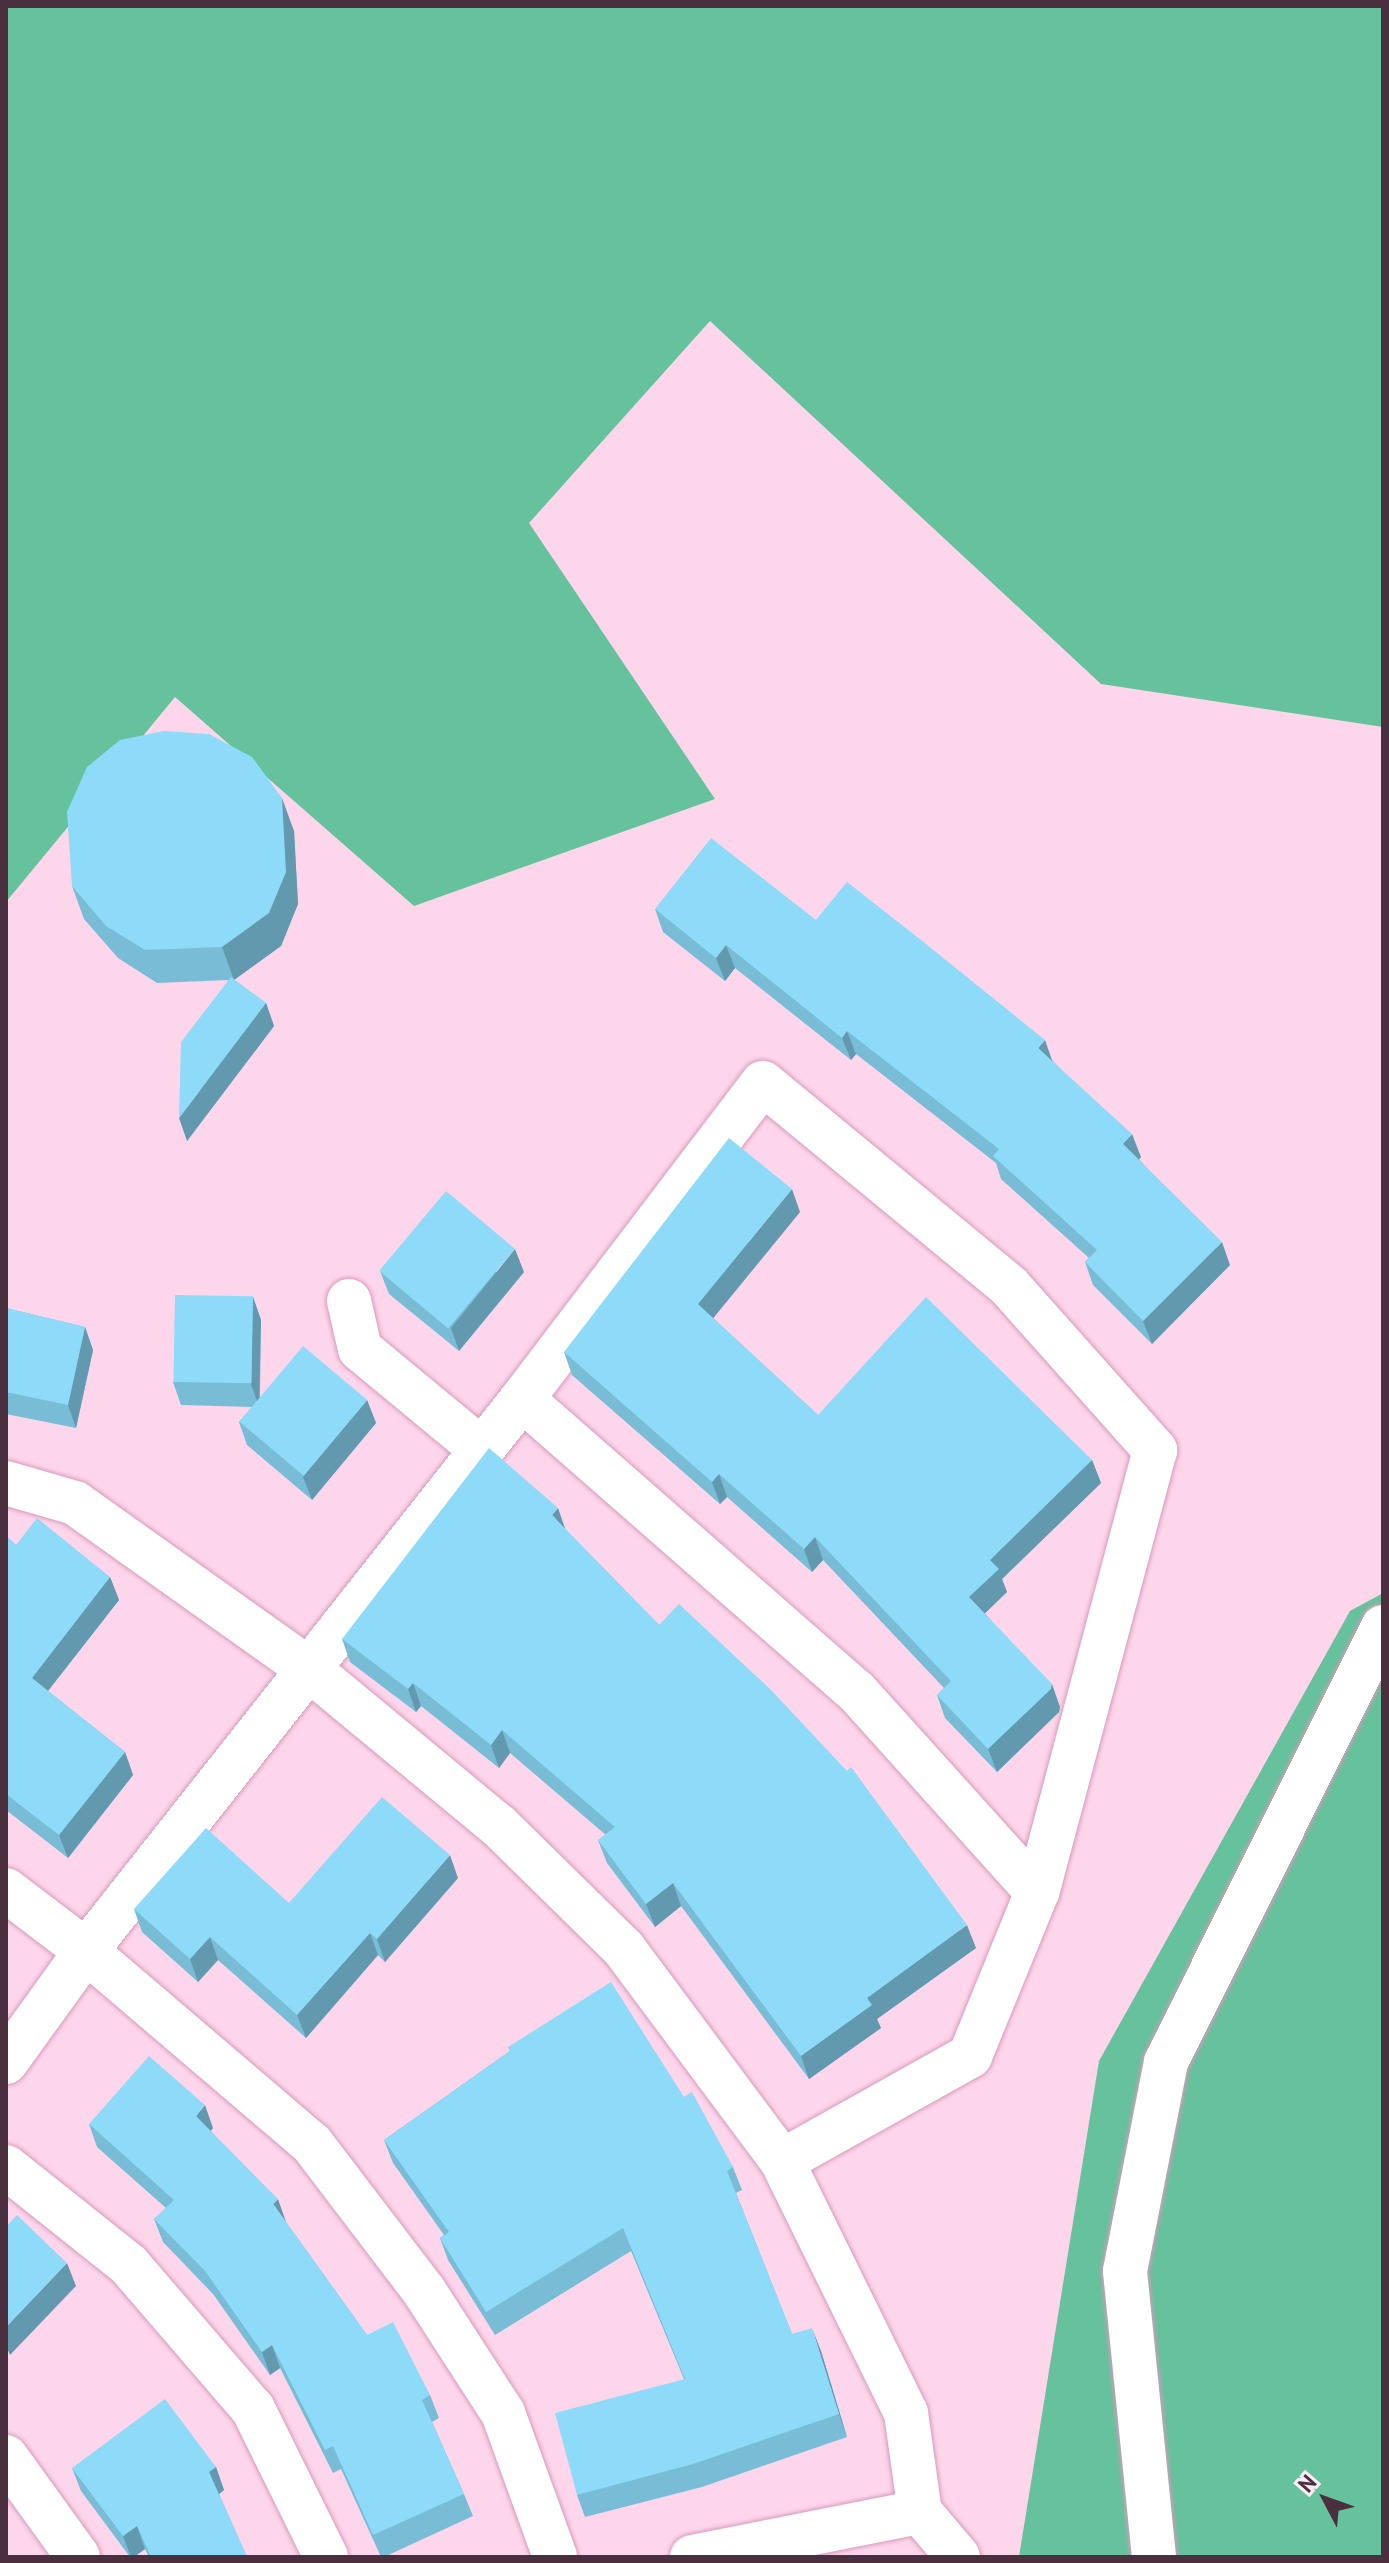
<!DOCTYPE html>
<html>
<head>
<meta charset="utf-8">
<style>
  body { margin:0 }
  #map { position:relative; width:1389px; height:2563px; overflow:hidden; background:#fed6eb; font-family:"PT Sans",sans-serif }
  div>[style] { position:absolute }
  .forest>* { inset:0; background:#65c29c }
  .roads { filter:drop-shadow(0 0 2px #d899bc) drop-shadow(0 0 2px #d899bc) }
  .minor>* { height:44px; margin:-22px; padding:0 22px; transform-origin:22px; border-radius:22px; background:#fff }
  .wall>* { inset:0; background:#79bcd6 }
  .shaded-wall>* { inset:0; background:#6399ae }
  .building>* { inset:0; background:#8ddbf9; transform-origin:0 0 }
  span { translate:-50% -50%; white-space:nowrap; text-align:center; line-height:1.15; -webkit-text-stroke:6px #faecf3; paint-order:stroke }
  .frame { position:absolute; inset:0; border:8px solid #4a303f; pointer-events:none }
  .north { position:absolute; left:1285px; top:2459px; width:80px; height:80px; -webkit-text-stroke:6px #faecf3; paint-order:stroke; rotate:311deg; font-size:22px; font-weight:700; line-height:32px; text-align:center; color:#4a303f }
  .north::after { content:''; display:block; margin:auto; width:28px; height:36px; background:#4a303f; clip-path:polygon(50% 0,100% 100%,50% 72%,0 100%) }
</style>
</head>
<body>
<div id="map">
  <div class="forest">
    <div style="clip-path:polygon(6px 6px,1383px 6px,1383px 727px,1101px 684px,710px 321px,529px 523px,715px 799px,414px 906px,175px 697px,6px 902px)"></div>
    <div style="clip-path:polygon(1383px 1593px,1383px 2557px,1019px 2557px,1099px 2061px,1350px 1611px)"></div>
  </div>
  <div class="roads">
    <div class="minor">
      <div style="left:349px;top:1301px;width:49px;rotate:77.1deg"></div>
      <div style="left:360px;top:1349px;width:158px;rotate:39.6deg"></div>
      <div style="left:522px;top:1399px;width:444px;rotate:41.2deg"></div>
      <div style="left:856px;top:1691px;width:270px;rotate:48deg"></div>
      <div style="left:6px;top:1483px;width:72px;rotate:16.2deg"></div>
      <div style="left:75px;top:1503px;width:287px;rotate:35.4deg"></div>
      <div style="left:309px;top:1669px;width:246px;rotate:39.6deg"></div>
      <div style="left:499px;top:1826px;width:175px;rotate:44.5deg"></div>
      <div style="left:624px;top:1949px;width:264px;rotate:53.3deg"></div>
      <div style="left:782px;top:2161px;width:281px;rotate:63.8deg"></div>
      <div style="left:906px;top:2413px;width:100px;rotate:82deg"></div>
      <div style="left:920px;top:2512px;width:59px;rotate:49.8deg"></div>
      <div style="left:6px;top:1890px;width:101px;rotate:37.3deg"></div>
      <div style="left:86px;top:1951px;width:297px;rotate:40.5deg"></div>
      <div style="left:312px;top:2144px;width:185px;rotate:52.7deg"></div>
      <div style="left:424px;top:2291px;width:145px;rotate:57.1deg"></div>
      <div style="left:503px;top:2413px;width:153px;rotate:70.1deg"></div>
      <div style="left:6px;top:2062px;width:137px;rotate:-54.2deg"></div>
      <div style="left:86px;top:1951px;width:703px;rotate:-51.7deg"></div>
      <div style="left:522px;top:1399px;width:397px;rotate:-52.7deg"></div>
      <div style="left:763px;top:1083px;width:319px;rotate:39.5deg"></div>
      <div style="left:1009px;top:1286px;width:220px;rotate:48.3deg"></div>
      <div style="left:1155px;top:1450px;width:457px;rotate:104.9deg"></div>
      <div style="left:1037px;top:1892px;width:177px;rotate:112.2deg"></div>
      <div style="left:970px;top:2056px;width:215px;rotate:150.8deg"></div>
      <div style="left:6px;top:2167px;width:157px;rotate:38.5deg"></div>
      <div style="left:129px;top:2265px;width:190px;rotate:49.3deg"></div>
      <div style="left:253px;top:2409px;width:165px;rotate:63.7deg"></div>
      <div style="left:6px;top:2457px;width:123px;rotate:54.2deg"></div>
      <div style="left:692px;top:2557px;width:232px;rotate:-11.2deg"></div>
      <div style="left:1154px;top:2557px;width:287px;rotate:-95.8deg"></div>
      <div style="left:1125px;top:2271px;width:213px;rotate:-78.9deg"></div>
      <div style="left:1166px;top:2062px;width:486px;rotate:-63.5deg"></div>
    </div>
  </div>
  <div class="wall">
    <div style="clip-path:polygon(294px 831px,298px 904px,281px 946px,234px 980px,266px 1003px,274px 1026px,187px 1141px,228px 980px,157px 983px,118px 958px,84px 919px,72px 886px)"></div>
    <div style="clip-path:polygon(655px 909px,816px 920px,1052px 1060px,1141px 1157px,1139px 1159px,1230px 1265px,1152px 1344px,1093px 1285px,1085px 1262px,1089px 1258px,1001px 1179px,996px 1163px,856px 1054px,851px 1060px,735px 968px,725px 981px,663px 932px)"></div>
    <div style="clip-path:polygon(800px 1212px,713px 1318px,818px 1415px,1092px 1460px,1101px 1483px,1002px 1579px,1007px 1592px,985px 1613px,1060px 1707px,1059px 1712px,997px 1772px,945px 1718px,937px 1695px,944px 1688px,823px 1560px,812px 1572px,727px 1497px,720px 1504px,572px 1375px,564px 1352px)"></div>
    <div style="clip-path:polygon(380px 1271px,524px 1272px,459px 1351px,389px 1294px)"></div>
    <div style="clip-path:polygon(253px 1297px,261px 1320px,260px 1397px,367px 1400px,376px 1423px,312px 1500px,247px 1445px,239px 1422px,252px 1407px,181px 1405px,173px 1382px)"></div>
    <div style="clip-path:polygon(6px 1308px,85px 1327px,93px 1350px,76px 1428px,6px 1414px)"></div>
    <div style="clip-path:polygon(565px 1529px,976px 1948px,877px 2019px,881px 2028px,809px 2079px,681px 1906px,655px 1927px,607px 1863px,598px 1840px,606px 1835px,510px 1753px,499px 1768px,421px 1706px,416px 1712px,350px 1662px,342px 1639px)"></div>
    <div style="clip-path:polygon(6px 1536px,16px 1545px,110px 1577px,119px 1600px,48px 1691px,125px 1752px,133px 1775px,68px 1858px,6px 1810px)"></div>
    <div style="clip-path:polygon(458px 1878px,385px 1962px,378px 1955px,306px 2038px,218px 1960px,198px 1982px,142px 1932px,134px 1909px,289px 1903px)"></div>
    <div style="clip-path:polygon(508px 2047px,684px 2097px,733px 2167px,742px 2190px,736px 2193px,792px 2334px,821px 2351px,847px 2437px,702px 2487px,585px 2517px,577px 2495px,684px 2379px,631px 2251px,495px 2335px,448px 2260px,440px 2238px,444px 2235px,393px 2163px,384px 2140px,510px 2051px)"></div>
    <div style="clip-path:polygon(89px 2124px,213px 2128px,211px 2131px,286px 2222px,367px 2335px,430px 2395px,439px 2418px,432px 2422px,464px 2494px,473px 2516px,384px 2557px,381px 2557px,341px 2469px,333px 2473px,280px 2368px,270px 2375px,213px 2294px,163px 2242px,154px 2219px,166px 2208px,97px 2147px)"></div>
    <div style="clip-path:polygon(216px 2467px,224px 2490px,219px 2494px,247px 2557px,149px 2557px,145px 2549px,134px 2557px,130px 2557px,81px 2491px,72px 2468px)"></div>
  </div>
  <div class="shaded-wall">
    <div style="clip-path:polygon(282px 798px,294px 831px,298px 904px,281px 946px,234px 980px,222px 947px)"></div>
    <div style="clip-path:polygon(726px 945px,735px 968px,725px 981px,716px 958px)"></div>
    <div style="clip-path:polygon(266px 1003px,274px 1026px,187px 1141px,179px 1118px)"></div>
    <div style="clip-path:polygon(847px 1031px,856px 1054px,851px 1060px,842px 1038px)"></div>
    <div style="clip-path:polygon(1045px 1040px,1053px 1063px,1038px 1048px)"></div>
    <div style="clip-path:polygon(1132px 1134px,1141px 1157px,1132px 1167px,1123px 1144px)"></div>
    <div style="clip-path:polygon(792px 1189px,800px 1212px,706px 1327px,698px 1304px)"></div>
    <div style="clip-path:polygon(1222px 1242px,1230px 1265px,1152px 1344px,1143px 1321px)"></div>
    <div style="clip-path:polygon(515px 1249px,524px 1272px,459px 1351px,451px 1328px)"></div>
    <div style="clip-path:polygon(253px 1297px,261px 1320px,259px 1407px,251px 1384px)"></div>
    <div style="clip-path:polygon(85px 1327px,93px 1350px,76px 1428px,68px 1405px)"></div>
    <div style="clip-path:polygon(367px 1400px,376px 1423px,312px 1500px,303px 1477px)"></div>
    <div style="clip-path:polygon(1092px 1460px,1101px 1483px,1002px 1579px,1007px 1592px,978px 1620px,969px 1597px,990px 1560px)"></div>
    <div style="clip-path:polygon(719px 1474px,727px 1497px,720px 1504px,712px 1482px)"></div>
    <div style="clip-path:polygon(558px 1508px,566px 1531px,552px 1515px)"></div>
    <div style="clip-path:polygon(815px 1537px,823px 1560px,812px 1572px,804px 1549px)"></div>
    <div style="clip-path:polygon(110px 1577px,119px 1600px,40px 1701px,32px 1678px)"></div>
    <div style="clip-path:polygon(413px 1683px,421px 1706px,416px 1712px,408px 1689px)"></div>
    <div style="clip-path:polygon(1052px 1684px,1060px 1707px,1059px 1712px,997px 1772px,988px 1749px)"></div>
    <div style="clip-path:polygon(502px 1730px,510px 1753px,499px 1768px,491px 1745px)"></div>
    <div style="clip-path:polygon(125px 1752px,133px 1775px,68px 1858px,59px 1835px)"></div>
    <div style="clip-path:polygon(450px 1855px,458px 1878px,385px 1962px,377px 1939px)"></div>
    <div style="clip-path:polygon(673px 1883px,681px 1906px,655px 1927px,646px 1904px)"></div>
    <div style="clip-path:polygon(967px 1925px,976px 1948px,877px 2019px,881px 2028px,809px 2079px,801px 2056px,867px 1998px)"></div>
    <div style="clip-path:polygon(370px 1933px,378px 1955px,306px 2038px,297px 2015px)"></div>
    <div style="clip-path:polygon(210px 1937px,218px 1960px,198px 1982px,190px 1959px)"></div>
    <div style="clip-path:polygon(205px 2105px,213px 2128px,204px 2138px,196px 2116px)"></div>
    <div style="clip-path:polygon(278px 2199px,286px 2222px,273px 2204px)"></div>
    <div style="clip-path:polygon(67px 2263px,76px 2286px,10px 2355px,6px 2346px,6px 2327px)"></div>
    <div style="clip-path:polygon(812px 2328px,821px 2351px,847px 2437px,839px 2414px)"></div>
    <div style="clip-path:polygon(272px 2345px,280px 2368px,270px 2375px,262px 2352px)"></div>
    <div style="clip-path:polygon(216px 2467px,224px 2490px,218px 2495px,209px 2472px)"></div>
    <div style="clip-path:polygon(137px 2526px,145px 2549px,134px 2557px,131px 2557px,123px 2536px)"></div>
  </div>
  <div class="building">
    <div style="clip-path:polygon(164px 731px,209px 734px,252px 757px,282px 798px,286px 872px,269px 913px,222px 947px,145px 950px,106px 926px,72px 886px,67px 812px,87px 767px,120px 740px)"></div>
    <div style="clip-path:polygon(711px 838px,816px 920px,847px 882px,921px 940px,1045px 1040px,1038px 1048px,1132px 1134px,1123px 1144px,1222px 1242px,1143px 1321px,1085px 1262px,1097px 1250px,993px 1156px,999px 1149px,847px 1031px,842px 1038px,726px 945px,716px 958px,655px 909px)"></div>
    <div style="clip-path:polygon(231px 977px,266px 1003px,179px 1118px,181px 1042px)"></div>
    <div style="clip-path:polygon(729px 1138px,792px 1189px,698px 1304px,818px 1415px,926px 1297px,1092px 1460px,990px 1560px,999px 1569px,969px 1597px,1052px 1684px,1051px 1689px,988px 1749px,937px 1695px,951px 1681px,815px 1537px,804px 1549px,719px 1474px,712px 1482px,564px 1352px)"></div>
    <div style="left:446px;top:1191px;width:90px;height:104px;rotate:40deg"></div>
    <div style="left:175px;top:1295px;width:78px;height:87px;rotate:1deg"></div>
    <div style="clip-path:polygon(6px 1308px,85px 1327px,68px 1405px,6px 1392px)"></div>
    <div style="left:303px;top:1346px;width:84px;height:99px;rotate:40deg"></div>
    <div style="clip-path:polygon(489px 1448px,558px 1508px,552px 1515px,659px 1625px,679px 1604px,771px 1690px,847px 1771px,851px 1767px,967px 1925px,867px 1998px,872px 2005px,801px 2056px,673px 1883px,646px 1904px,598px 1840px,615px 1827px,502px 1730px,491px 1745px,413px 1683px,408px 1689px,342px 1639px)"></div>
    <div style="clip-path:polygon(37px 1518px,110px 1577px,32px 1678px,125px 1752px,59px 1835px,6px 1794px,6px 1536px,16px 1545px)"></div>
    <div style="clip-path:polygon(382px 1797px,450px 1855px,377px 1939px,370px 1933px,297px 2015px,210px 1937px,190px 1959px,134px 1909px,206px 1828px,289px 1903px)"></div>
    <div style="clip-path:polygon(611px 1982px,684px 2097px,692px 2092px,733px 2167px,727px 2171px,792px 2334px,812px 2328px,839px 2414px,693px 2464px,577px 2495px,555px 2413px,685px 2379px,623px 2228px,486px 2312px,440px 2238px,449px 2232px,384px 2140px,510px 2051px,508px 2047px)"></div>
    <div style="clip-path:polygon(149px 2056px,205px 2105px,196px 2116px,278px 2199px,273px 2204px,367px 2335px,393px 2322px,430px 2395px,422px 2400px,464px 2494px,373px 2535px,333px 2446px,325px 2450px,272px 2345px,262px 2352px,205px 2271px,154px 2219px,174px 2200px,89px 2124px)"></div>
    <div style="clip-path:polygon(17px 2215px,67px 2263px,6px 2327px,6px 2227px)"></div>
    <div style="clip-path:polygon(165px 2399px,216px 2467px,209px 2472px,247px 2557px,151px 2557px,137px 2526px,123px 2536px,72px 2468px)"></div>
  </div>
  <div class="frame"></div>
  <div class="north">N</div>
</div>
</body>
</html>
